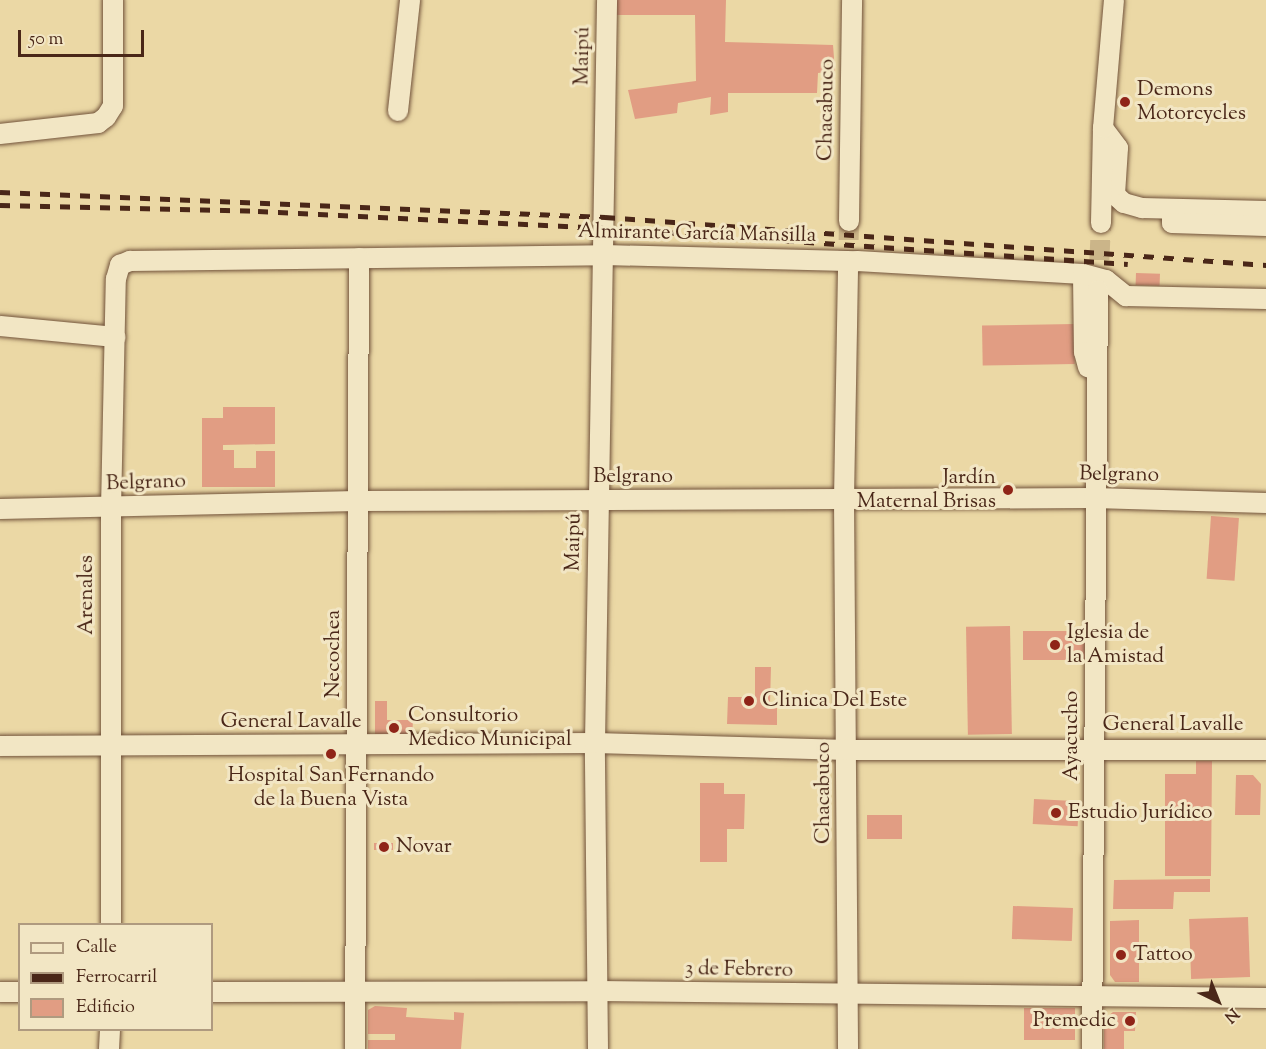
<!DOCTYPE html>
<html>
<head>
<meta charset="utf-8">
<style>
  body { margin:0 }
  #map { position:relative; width:1266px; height:1049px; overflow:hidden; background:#ebd8a5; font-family:"Sorts Mill Goudy",serif }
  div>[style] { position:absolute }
  .building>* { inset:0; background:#e19d83; transform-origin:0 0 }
  .minor-tunnel>* { height:20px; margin-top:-10px; transform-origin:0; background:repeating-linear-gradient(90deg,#cbb589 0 20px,transparent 0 30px) }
  .roads { filter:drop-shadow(0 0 2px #72533b) drop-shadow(0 0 2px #72533b) }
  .minor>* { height:20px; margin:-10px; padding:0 10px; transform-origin:10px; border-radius:10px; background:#f2e6c4 }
  .rail>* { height:4.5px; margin-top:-2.25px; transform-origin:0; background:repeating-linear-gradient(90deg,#4a2718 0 10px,transparent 0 20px) }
  .dots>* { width:16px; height:16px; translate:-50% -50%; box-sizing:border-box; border:3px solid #f2e6c4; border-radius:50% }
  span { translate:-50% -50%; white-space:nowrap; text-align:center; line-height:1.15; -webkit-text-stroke:6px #f2e6c4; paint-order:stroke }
  .street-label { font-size:21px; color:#4a2718 }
  .poi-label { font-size:21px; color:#4a2718 }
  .left { translate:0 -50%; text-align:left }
  .right { translate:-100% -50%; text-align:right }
  .legend { position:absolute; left:18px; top:923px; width:195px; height:108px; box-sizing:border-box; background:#f2e6c4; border:2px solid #af9a7f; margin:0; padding:8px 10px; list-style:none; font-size:18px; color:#4a2718 }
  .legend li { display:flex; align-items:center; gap:12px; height:30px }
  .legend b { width:30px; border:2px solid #af9a7f }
  .north { position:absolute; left:1188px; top:971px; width:60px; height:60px; -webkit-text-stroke:4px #f2e6c4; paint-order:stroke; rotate:137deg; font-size:16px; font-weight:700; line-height:24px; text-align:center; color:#4a2718 }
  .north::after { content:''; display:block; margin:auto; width:21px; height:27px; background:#4a2718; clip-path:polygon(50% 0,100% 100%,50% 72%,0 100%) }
  .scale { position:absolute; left:18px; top:30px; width:126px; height:27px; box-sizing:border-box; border:3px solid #4a2718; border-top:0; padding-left:8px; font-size:18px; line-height:21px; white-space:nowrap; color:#4a2718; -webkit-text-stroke:4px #f2e6c4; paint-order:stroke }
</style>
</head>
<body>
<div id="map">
  <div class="building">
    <div style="clip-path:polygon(616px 0,726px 0,725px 42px,833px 45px,835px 71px,818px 73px,817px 93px,728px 93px,728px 112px,710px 115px,711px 97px,678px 103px,677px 113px,635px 119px,628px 90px,696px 81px,695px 15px,616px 15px)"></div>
    <div style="left:1136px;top:273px;width:24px;height:12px;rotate:2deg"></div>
    <div style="left:1074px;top:324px;width:40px;height:92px;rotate:89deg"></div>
    <div style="clip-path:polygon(223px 407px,275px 407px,275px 444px,223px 445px,223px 450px,234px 450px,234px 468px,256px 468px,256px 451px,275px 451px,275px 487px,202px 487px,202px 418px,223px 418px)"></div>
    <div style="left:1211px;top:516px;width:28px;height:63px;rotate:4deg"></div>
    <div style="left:1010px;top:626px;width:108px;height:44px;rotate:89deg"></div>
    <div style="left:1023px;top:631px;width:65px;height:29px"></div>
    <div style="clip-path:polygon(755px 667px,771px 667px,770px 704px,777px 704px,777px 725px,727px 724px,728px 697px,755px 697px)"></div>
    <div style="clip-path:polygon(375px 701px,387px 701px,387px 720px,413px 720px,412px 740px,375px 736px)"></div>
    <div style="clip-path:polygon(1196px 761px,1212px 761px,1211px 876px,1165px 876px,1165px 774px,1196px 774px)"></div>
    <div style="clip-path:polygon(1236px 775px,1253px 775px,1261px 784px,1260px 815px,1235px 815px)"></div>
    <div style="clip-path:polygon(700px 783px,724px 783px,724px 794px,745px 794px,744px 829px,727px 829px,727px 862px,700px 862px)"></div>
    <div style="left:1034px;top:799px;width:45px;height:25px;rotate:3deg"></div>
    <div style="left:867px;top:815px;width:35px;height:24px"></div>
    <div style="left:393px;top:843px;width:7px;height:19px;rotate:90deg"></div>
    <div style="clip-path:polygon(1210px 879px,1210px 892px,1174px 892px,1173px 909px,1113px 909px,1114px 880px)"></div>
    <div style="left:1013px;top:906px;width:60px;height:33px;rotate:2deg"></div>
    <div style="left:1248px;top:917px;width:60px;height:59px;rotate:88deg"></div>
    <div style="clip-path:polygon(1139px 920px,1139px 982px,1115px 982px,1110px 975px,1110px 921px)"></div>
    <div style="clip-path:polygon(375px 1006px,407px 1008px,406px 1017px,454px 1020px,454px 1012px,464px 1013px,461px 1049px,368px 1049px,368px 1040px,395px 1040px,395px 1034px,368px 1034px,368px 1010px)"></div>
    <div style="left:1024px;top:1008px;width:51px;height:32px"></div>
    <div style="clip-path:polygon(1113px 1012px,1136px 1012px,1135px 1031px,1124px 1031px,1124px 1049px,1104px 1049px,1104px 1019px)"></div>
  </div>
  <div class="minor-tunnel">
    <div style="left:848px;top:270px;width:49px;rotate:-88.8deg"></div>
    <div style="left:1098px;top:290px;width:67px;rotate:-87.4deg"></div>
  </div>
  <div class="roads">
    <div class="minor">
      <div style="left:398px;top:111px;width:112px;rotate:-83.8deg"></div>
      <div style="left:1103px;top:128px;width:25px;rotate:53deg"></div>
      <div style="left:1118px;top:148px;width:47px;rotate:93.7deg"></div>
      <div style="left:1115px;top:195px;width:12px;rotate:42deg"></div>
      <div style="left:1124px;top:203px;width:19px;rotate:16deg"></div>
      <div style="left:1142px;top:208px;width:124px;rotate:1.4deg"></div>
      <div style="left:0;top:134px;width:99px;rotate:-6.4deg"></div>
      <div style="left:98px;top:123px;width:10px;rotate:-37deg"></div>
      <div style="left:106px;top:117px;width:13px;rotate:-58deg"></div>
      <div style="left:113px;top:106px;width:106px;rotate:-90deg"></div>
      <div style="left:1172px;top:209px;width:14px;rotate:90deg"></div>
      <div style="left:1172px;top:223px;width:94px;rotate:1.8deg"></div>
      <div style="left:849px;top:221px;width:221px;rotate:-89.2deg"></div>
      <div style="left:1101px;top:223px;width:95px;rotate:-88.8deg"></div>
      <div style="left:1103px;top:128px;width:128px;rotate:-85.1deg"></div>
      <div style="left:848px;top:270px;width:229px;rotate:91deg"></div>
      <div style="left:844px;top:499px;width:550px;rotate:89.58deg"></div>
      <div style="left:1083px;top:274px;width:78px;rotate:89.3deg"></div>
      <div style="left:1084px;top:352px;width:16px;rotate:75deg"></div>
      <div style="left:0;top:326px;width:116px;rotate:5.5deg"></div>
      <div style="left:0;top:509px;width:357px;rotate:-1.3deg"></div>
      <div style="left:357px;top:501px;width:737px;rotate:-0.23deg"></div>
      <div style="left:1094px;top:498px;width:172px;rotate:1.7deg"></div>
      <div style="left:0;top:746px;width:595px;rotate:-0.29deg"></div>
      <div style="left:595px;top:743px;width:253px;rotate:1.6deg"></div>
      <div style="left:848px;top:750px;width:418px"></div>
      <div style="left:111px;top:924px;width:415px;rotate:-90deg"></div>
      <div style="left:111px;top:509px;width:230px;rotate:-88.8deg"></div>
      <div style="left:116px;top:279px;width:15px;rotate:-74deg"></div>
      <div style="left:120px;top:265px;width:11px;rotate:-22deg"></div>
      <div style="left:130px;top:261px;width:474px;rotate:-0.7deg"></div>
      <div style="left:604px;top:255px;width:253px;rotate:1.4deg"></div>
      <div style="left:857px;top:261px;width:226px;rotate:3.3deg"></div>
      <div style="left:1083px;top:274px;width:24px;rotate:15deg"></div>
      <div style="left:1106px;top:280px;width:26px;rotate:39deg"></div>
      <div style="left:1126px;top:296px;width:140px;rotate:1.2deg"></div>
      <div style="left:0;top:992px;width:20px"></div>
      <div style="left:212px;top:992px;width:385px;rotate:-0.1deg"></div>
      <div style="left:597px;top:991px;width:669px;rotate:0.6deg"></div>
      <div style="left:109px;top:1049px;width:19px;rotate:-87deg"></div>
      <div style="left:355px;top:1049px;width:791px;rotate:-89.71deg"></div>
      <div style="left:598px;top:1049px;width:306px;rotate:-90.6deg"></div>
      <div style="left:595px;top:743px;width:743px;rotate:-89.07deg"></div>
      <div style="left:1092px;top:1049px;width:759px;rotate:-89.55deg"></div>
    </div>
  </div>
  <div class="rail">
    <div style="left:0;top:192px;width:606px;rotate:2.37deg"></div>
    <div style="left:605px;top:217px;width:663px;rotate:4.15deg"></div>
    <div style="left:0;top:205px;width:258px;rotate:1.3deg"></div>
    <div style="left:258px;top:211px;width:347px;rotate:2.8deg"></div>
    <div style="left:605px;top:228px;width:524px;rotate:3.94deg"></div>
  </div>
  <div class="dots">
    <div style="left:1125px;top:102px;background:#8f2418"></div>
    <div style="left:1008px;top:490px;background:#8f2418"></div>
    <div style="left:1055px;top:645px;background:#8f2418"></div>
    <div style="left:749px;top:701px;background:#8f2418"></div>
    <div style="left:394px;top:728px;background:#8f2418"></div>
    <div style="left:331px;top:754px;background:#8f2418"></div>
    <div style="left:1056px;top:813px;background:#8f2418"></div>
    <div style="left:384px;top:847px;background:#8f2418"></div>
    <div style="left:1121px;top:955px;background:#8f2418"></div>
    <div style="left:1130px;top:1021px;background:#8f2418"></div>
  </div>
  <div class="street-label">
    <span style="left:583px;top:56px;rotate:-89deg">Maipú</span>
    <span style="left:827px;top:110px;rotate:-89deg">Chacabuco</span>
    <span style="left:697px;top:234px;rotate:1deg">Almirante García Mansilla</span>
    <span style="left:1119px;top:475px;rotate:1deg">Belgrano</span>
    <span style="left:633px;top:477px">Belgrano</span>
    <span style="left:146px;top:483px;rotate:-2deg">Belgrano</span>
    <span style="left:574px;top:542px;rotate:-89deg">Maipú</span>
    <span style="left:87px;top:595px;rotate:-90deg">Arenales</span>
    <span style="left:334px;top:654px;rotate:-90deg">Necochea</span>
    <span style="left:291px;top:722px">General Lavalle</span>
    <span style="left:1173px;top:725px">General Lavalle</span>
    <span style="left:1072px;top:736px;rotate:-90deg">Ayacucho</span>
    <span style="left:824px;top:793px;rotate:-90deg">Chacabuco</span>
    <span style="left:739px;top:970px;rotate:1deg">3 de Febrero</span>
  </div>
  <div class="poi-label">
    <span class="left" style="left:1137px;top:102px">Demons<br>Motorcycles</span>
    <span class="right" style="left:996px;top:490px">Jardín<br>Maternal Brisas</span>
    <span class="left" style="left:1067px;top:645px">Iglesia de<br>la Amistad</span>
    <span class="left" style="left:762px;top:701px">Clinica Del Este</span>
    <span class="left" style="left:408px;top:728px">Consultorio<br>Medico Municipal</span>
    <span style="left:331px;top:788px">Hospital San Fernando<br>de la Buena Vista</span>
    <span class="left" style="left:1068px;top:813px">Estudio Jurídico</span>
    <span class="left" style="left:396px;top:847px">Novar</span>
    <span class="left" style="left:1133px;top:955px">Tattoo</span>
    <span class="right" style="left:1116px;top:1021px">Premedic</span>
  </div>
  <ul class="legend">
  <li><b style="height:8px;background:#f2e6c4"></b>Calle</li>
  <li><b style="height:8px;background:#4a2718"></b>Ferrocarril</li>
  <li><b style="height:16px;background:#e19d83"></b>Edificio</li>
  </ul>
  <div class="north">N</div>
  <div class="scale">50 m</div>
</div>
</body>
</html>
